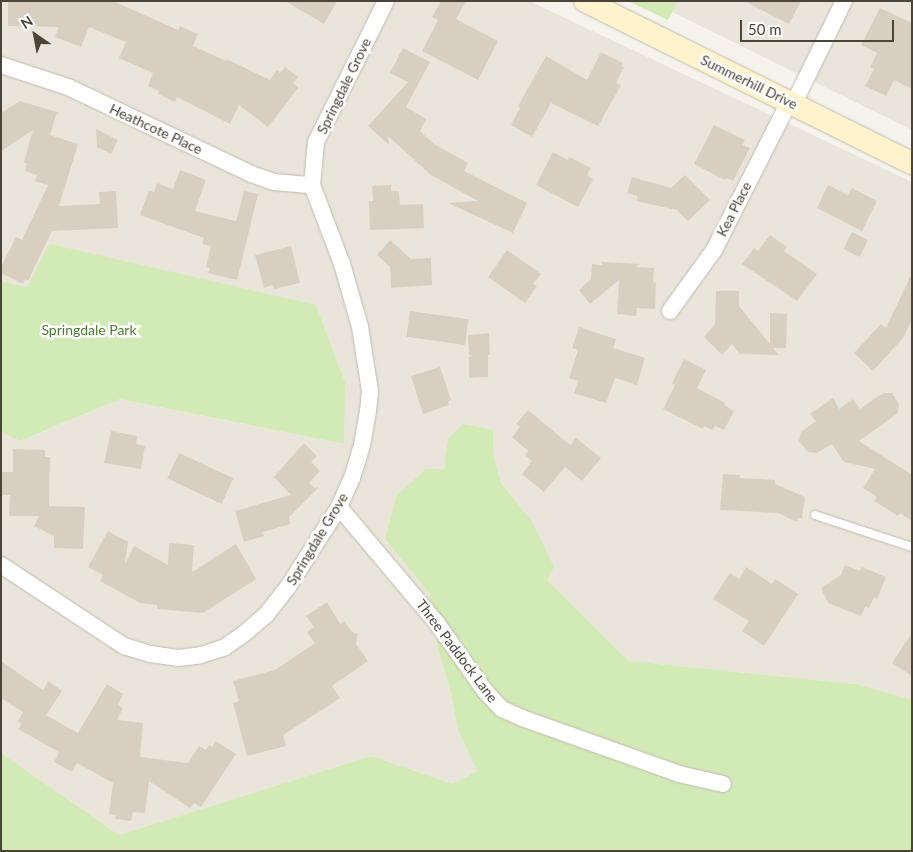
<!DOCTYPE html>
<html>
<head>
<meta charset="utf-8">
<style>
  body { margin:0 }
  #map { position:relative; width:913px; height:852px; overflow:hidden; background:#f6f3ec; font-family:Lato,sans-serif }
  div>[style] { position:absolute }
  .residential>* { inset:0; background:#eae5da }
  .green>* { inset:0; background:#d2eab5 }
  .building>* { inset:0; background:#d8cfc1; transform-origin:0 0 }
  .roads { filter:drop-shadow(0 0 1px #c2bbae) drop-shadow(0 0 1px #c2bbae) }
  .service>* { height:8px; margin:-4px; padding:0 4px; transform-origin:4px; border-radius:4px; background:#fff }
  .minor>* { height:16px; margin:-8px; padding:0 8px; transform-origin:8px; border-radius:8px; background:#fff }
  .secondary>* { height:22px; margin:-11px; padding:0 11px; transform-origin:11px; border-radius:11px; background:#fff3cd }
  span { translate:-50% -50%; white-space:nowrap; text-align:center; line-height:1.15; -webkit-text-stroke:5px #fff; paint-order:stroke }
  .street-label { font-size:14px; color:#4b4439 }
  .park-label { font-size:14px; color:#4a7f2a }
  .frame { position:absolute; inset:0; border:2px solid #4b4439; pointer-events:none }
  .north { position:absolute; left:10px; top:10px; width:50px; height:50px; -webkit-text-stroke:4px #fff; paint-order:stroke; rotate:327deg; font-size:14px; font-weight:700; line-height:20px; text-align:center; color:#4b4439 }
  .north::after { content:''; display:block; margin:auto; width:18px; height:22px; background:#4b4439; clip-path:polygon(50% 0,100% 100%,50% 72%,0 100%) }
  .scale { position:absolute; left:740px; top:20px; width:154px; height:22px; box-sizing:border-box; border:2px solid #4b4439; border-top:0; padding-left:6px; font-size:15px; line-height:18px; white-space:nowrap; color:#4b4439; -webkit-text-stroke:4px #fff; paint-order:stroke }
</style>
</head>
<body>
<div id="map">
  <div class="residential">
    <div style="clip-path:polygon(1px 1px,529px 1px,912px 182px,912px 707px,855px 684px,629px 661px,547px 580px,531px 520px,501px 483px,494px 457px,493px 431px,448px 439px,444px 469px,409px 486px,396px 496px,385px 539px,429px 593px,438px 649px,451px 693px,458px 730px,477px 771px,453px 784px,371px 756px,119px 835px,1px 753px,1px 431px,21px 441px,120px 399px,343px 444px,345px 382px,316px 305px,27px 287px,1px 281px)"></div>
    <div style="clip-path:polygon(678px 1px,912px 1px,912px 130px,672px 12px)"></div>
  </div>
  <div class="green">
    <div style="clip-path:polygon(628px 1px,678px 1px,668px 20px)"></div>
    <div style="clip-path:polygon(50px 244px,316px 305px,345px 382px,344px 444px,120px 399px,20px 441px,1px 431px,1px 281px,27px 287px)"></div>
    <div style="clip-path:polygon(463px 424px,493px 430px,494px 457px,501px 483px,531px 520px,554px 567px,547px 580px,629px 661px,855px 684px,912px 700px,912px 851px,1px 851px,1px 753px,119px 835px,371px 756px,453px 784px,477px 771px,458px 730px,451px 693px,438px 649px,429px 593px,385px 539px,396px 496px,426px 469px,444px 469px,448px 439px)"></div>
  </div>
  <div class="building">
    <div style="clip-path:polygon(8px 1px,113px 1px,178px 30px,180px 26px,198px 34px,193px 46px,226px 61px,227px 59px,270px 80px,277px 70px,280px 73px,285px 67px,298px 77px,293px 83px,298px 88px,268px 127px,239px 105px,230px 124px,177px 97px,175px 102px,158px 94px,159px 91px,148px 86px,153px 73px,119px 58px,126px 42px,89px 27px,81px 47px,55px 37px,59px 27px,8px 26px)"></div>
    <div style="clip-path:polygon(285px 1px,337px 1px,324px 24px)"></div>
    <div style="clip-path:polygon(441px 1px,466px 1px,456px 19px,498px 41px,478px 80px,422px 51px,438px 20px,432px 17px)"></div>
    <div style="clip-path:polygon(744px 1px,801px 1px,789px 24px)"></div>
    <div style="clip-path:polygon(880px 8px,912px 23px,912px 89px,894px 80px,886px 96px,865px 86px,874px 69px,870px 67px,877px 53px,861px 45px)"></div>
    <div style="clip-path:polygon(403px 48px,430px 62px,406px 107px,426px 119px,420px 131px,434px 144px,468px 163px,464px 171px,527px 203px,513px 233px,448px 203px,478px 201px,431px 175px,388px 136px,389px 145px,368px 126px,408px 82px,390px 73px)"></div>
    <div style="clip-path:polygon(601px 52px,623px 63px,621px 66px,624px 67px,616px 83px,621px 85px,598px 126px,551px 103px,532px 137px,511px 125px,520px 108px,518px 106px,546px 56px,587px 80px)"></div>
    <div style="clip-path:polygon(20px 101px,60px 113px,56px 115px,50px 135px,78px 144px,59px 206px,100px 204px,99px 192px,116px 191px,118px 228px,52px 231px,28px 281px,25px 279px,23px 284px,1px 273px,1px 267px,16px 237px,22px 240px,48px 185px,35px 181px,37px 175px,25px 171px,27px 164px,24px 162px,33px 130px,1px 151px,1px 113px)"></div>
    <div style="clip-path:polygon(714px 125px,745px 140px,742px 145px,750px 148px,733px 181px,726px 178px,725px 180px,694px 164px)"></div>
    <div style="clip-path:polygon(96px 129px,118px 140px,111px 154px,97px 147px)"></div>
    <div style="clip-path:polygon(553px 152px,568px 160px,569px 157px,591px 168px,587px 175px,593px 179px,578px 207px,536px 185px)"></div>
    <div style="clip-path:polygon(180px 170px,206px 180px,195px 211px,236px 221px,244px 191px,258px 194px,237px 280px,208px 273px,210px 268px,206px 267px,211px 246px,202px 244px,204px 238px,140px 215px,149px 191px,154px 192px,157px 183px,173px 189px)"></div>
    <div style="clip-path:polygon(685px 175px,710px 200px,688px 221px,677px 210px,636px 201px,638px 196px,627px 193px,632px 177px,671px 188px)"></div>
    <div style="clip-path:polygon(391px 185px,391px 191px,399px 191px,400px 205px,423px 204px,424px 228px,370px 230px,369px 201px,373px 201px,372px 186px)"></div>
    <div style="clip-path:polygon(828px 185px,848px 195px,852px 188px,877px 201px,862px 231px,817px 208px)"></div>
    <div style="left:852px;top:232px;width:18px;height:19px;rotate:27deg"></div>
    <div style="clip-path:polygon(770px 235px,787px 247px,784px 251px,817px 274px,797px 301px,742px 264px,754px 248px,758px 251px)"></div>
    <div style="clip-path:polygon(390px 240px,411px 259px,431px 258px,432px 285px,391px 288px,390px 267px,377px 255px)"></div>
    <div style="clip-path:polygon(291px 246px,300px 283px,274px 289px,273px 285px,264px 288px,255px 255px)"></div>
    <div style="clip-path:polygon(507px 250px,541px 274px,533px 284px,537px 286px,525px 303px,488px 277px)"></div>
    <div style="clip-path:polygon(602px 262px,640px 264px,635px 267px,654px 268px,653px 282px,656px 283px,655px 309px,637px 308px,636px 316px,617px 314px,619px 280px,590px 304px,579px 290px,591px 279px,592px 264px,602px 265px)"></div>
    <div style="clip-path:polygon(912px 273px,912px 320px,903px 338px,873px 371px,854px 353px,881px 324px,886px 328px)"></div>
    <div style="clip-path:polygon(716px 291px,739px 291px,739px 306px,770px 344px,770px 313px,787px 314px,786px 348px,773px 348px,779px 355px,740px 354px,732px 344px,722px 355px,704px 337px,715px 324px)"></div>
    <div style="left:410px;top:311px;width:59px;height:26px;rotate:8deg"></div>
    <div style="clip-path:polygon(579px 327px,616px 339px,613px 348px,645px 358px,637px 385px,615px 378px,606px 403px,574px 393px,578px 381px,569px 378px,578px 350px,572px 348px)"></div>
    <div style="clip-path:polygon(489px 333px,490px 355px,488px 355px,488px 377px,469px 378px,469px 357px,473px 355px,469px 355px,468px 335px)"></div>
    <div style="clip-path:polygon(684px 359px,706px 370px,697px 388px,725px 403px,724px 405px,734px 411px,724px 430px,715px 426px,712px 430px,704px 426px,703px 429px,663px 409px,675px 385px,672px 383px)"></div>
    <div style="clip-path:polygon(440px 367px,451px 400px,448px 401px,449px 405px,423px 414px,411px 376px)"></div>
    <div style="clip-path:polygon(883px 393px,892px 393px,899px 404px,898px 413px,859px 441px,912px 475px,912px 521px,900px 513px,898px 516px,874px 501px,877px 497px,863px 488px,875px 469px,844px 462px,832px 444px,817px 453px,808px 452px,799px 441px,801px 432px,816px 421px,810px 414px,833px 398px,839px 409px,853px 399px,860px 409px)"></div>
    <div style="clip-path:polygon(528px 410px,570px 445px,576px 438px,601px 458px,582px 481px,565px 467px,544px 492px,522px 474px,532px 461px,525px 455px,528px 451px,512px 437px,520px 427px,516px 424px)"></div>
    <div style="clip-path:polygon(111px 431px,137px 436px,136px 444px,145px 446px,141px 469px,104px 463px)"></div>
    <div style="clip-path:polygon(304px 443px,317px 456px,311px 462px,320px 471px,309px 483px,314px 488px,319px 487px,289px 517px,290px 524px,263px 532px,264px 536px,244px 542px,235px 511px,291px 495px,274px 477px)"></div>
    <div style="clip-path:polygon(13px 449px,45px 450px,45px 457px,50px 457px,49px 506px,85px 507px,83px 549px,54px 548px,54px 536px,34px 526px,39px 516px,9px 516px,10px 495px,1px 495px,1px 472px,13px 472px)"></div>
    <div style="left:179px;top:453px;width:60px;height:28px;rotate:25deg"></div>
    <div style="clip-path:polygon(723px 474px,740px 475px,740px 478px,775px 480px,775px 484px,805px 497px,802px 518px,798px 518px,797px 522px,778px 513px,720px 510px)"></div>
    <div style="clip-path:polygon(108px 531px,128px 542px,125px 564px,134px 546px,168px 565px,169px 543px,194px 545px,192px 572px,236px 544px,256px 579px,203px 613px,157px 609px,157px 605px,140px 603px,100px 581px,103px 575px,88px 567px)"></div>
    <div style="clip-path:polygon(845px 565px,860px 571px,862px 567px,886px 577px,877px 599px,874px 597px,869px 608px,865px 607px,861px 616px,828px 603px,821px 588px,841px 575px)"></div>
    <div style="clip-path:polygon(746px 567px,772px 584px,775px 579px,798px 594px,764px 646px,742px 631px,749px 621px,713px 599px,730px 573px,739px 579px)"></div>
    <div style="clip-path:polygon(327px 602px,340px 624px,344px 621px,352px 632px,358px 634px,356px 644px,368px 661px,332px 686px,340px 698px,283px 735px,286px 746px,247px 756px,233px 703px,239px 701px,233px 681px,275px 670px,315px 643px,307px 632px,314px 627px,306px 616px)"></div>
    <div style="clip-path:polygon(912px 633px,912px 676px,892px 663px)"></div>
    <div style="clip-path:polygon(1px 661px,43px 690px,48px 681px,62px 691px,46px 715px,78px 733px,107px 684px,123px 694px,118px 705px,123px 708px,117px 720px,143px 723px,140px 757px,188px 763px,199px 746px,206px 750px,209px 745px,212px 747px,216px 741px,236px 754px,201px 807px,194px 803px,190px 808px,149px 781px,145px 813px,133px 812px,131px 821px,115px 819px,116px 815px,109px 814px,113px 783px,77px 763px,72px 772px,54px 762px,59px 752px,18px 729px,22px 724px,18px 721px,23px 712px,1px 698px)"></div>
  </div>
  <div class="roads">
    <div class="service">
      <div style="left:815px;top:515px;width:102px;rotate:18.3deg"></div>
    </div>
    <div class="minor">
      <div style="left:1px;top:65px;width:71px;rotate:18.2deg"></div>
      <div style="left:68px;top:87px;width:203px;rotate:25.4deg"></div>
      <div style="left:251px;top:174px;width:24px;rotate:19deg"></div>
      <div style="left:274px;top:182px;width:38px;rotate:5deg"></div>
      <div style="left:794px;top:103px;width:114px;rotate:-63.9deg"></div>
      <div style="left:670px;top:311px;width:75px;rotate:-54.2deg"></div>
      <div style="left:714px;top:250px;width:166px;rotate:-63.1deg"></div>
      <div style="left:339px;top:507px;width:150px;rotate:49.9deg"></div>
      <div style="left:436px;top:622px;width:85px;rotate:54.6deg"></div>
      <div style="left:485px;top:691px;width:25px;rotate:47deg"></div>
      <div style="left:502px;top:709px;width:22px;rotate:24deg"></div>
      <div style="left:522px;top:718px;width:167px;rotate:19.6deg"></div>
      <div style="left:679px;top:774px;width:45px;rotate:12.8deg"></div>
      <div style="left:1px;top:565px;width:147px;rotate:33.4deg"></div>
      <div style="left:124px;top:646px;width:27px;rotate:17deg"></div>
      <div style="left:150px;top:654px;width:28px;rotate:8deg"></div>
      <div style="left:178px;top:658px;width:23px;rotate:-7deg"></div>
      <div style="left:201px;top:655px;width:25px;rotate:-18deg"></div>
      <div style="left:225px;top:647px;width:24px;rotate:-35deg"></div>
      <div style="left:245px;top:633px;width:28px;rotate:-41deg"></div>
      <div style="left:266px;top:615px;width:36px;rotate:-52deg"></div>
      <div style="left:288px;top:587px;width:95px;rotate:-57.5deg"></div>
      <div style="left:339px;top:507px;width:32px;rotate:-66deg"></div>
      <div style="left:352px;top:478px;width:34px;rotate:-73deg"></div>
      <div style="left:362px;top:445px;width:35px;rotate:-80deg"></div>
      <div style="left:368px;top:411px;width:20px;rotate:-84deg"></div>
      <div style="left:370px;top:391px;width:65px;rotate:-98.9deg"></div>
      <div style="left:360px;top:327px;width:66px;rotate:-105.9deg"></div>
      <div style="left:342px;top:264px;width:85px;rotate:-110.8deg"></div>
      <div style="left:312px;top:185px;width:43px;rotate:-84.7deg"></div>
      <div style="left:316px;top:142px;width:157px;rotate:-63.6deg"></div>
    </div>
    <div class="secondary">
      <div style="left:585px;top:1px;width:365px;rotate:26.4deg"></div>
    </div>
  </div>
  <div class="street-label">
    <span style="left:749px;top:82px;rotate:26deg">Summerhill Drive</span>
    <span style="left:344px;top:86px;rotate:-64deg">Springdale Grove</span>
    <span style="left:156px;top:129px;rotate:25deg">Heathcote Place</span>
    <span style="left:734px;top:209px;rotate:-63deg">Kea Place</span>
    <span style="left:317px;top:539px;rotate:-59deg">Springdale Grove</span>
    <span style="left:457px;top:651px;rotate:53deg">Three Paddock Lane</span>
  </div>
  <div class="park-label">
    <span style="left:89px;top:330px">Springdale Park</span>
  </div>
  <div class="frame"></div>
  <div class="north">N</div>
  <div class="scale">50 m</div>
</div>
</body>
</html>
